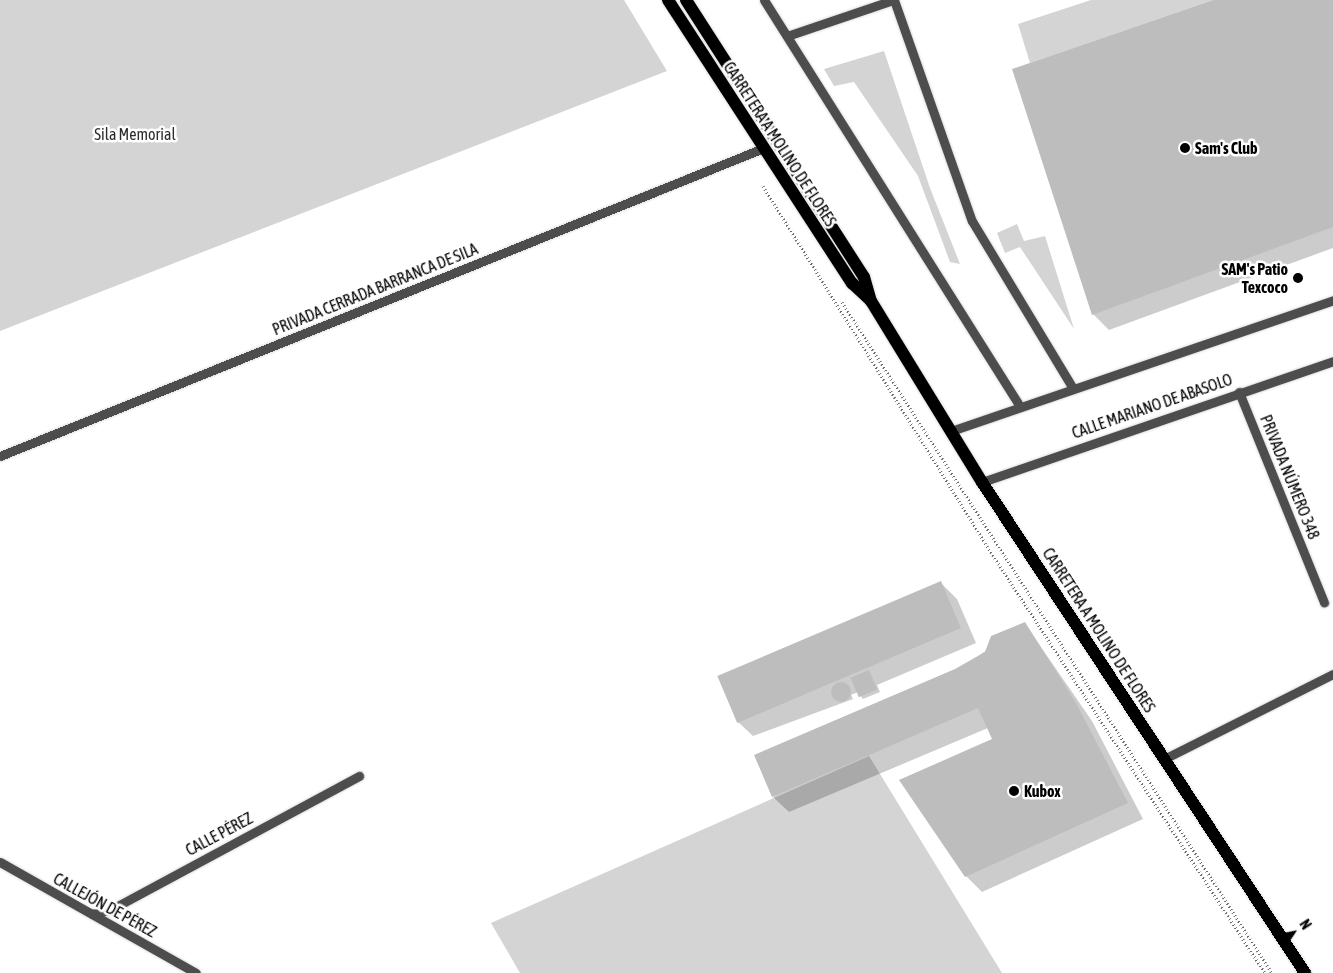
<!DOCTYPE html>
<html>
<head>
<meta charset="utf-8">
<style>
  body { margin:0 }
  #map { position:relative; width:1333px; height:973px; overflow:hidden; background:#fff; font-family:"Asap Condensed",sans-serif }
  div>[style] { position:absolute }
  .green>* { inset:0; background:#d4d4d4 }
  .shadow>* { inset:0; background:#0003 }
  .building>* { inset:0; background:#bdbdbd; transform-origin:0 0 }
  .round { border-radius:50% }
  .path>* { height:3px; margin-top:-1.5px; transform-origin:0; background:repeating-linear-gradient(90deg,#6f6f6f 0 1px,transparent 0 3.5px) }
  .roads { filter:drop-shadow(0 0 1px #dbdbdb) drop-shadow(0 0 1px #dbdbdb) }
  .minor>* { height:9px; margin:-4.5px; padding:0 4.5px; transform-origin:4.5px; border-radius:4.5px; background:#4d4d4d }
  .major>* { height:12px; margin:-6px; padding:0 6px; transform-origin:6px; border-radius:6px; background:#000 }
  .dots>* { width:14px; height:14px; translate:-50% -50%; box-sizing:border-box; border:2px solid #fff; border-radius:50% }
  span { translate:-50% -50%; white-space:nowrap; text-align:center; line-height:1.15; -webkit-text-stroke:5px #fff; paint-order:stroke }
  .park-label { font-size:16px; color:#2b2b2b }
  .street-label { font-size:16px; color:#000 }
  .poi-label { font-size:16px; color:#000; font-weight:700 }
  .left { translate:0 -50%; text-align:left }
  .right { translate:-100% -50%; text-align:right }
  .north { position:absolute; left:1268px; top:908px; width:50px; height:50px; -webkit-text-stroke:4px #fff; paint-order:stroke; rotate:56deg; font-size:14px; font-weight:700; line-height:20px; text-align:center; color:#000 }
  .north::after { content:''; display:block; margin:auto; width:18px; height:22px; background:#000; clip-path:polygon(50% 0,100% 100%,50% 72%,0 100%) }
</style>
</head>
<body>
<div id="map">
  <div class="green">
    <div style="clip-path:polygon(0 0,624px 0,667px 71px,0 331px)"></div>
    <div style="clip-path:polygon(1091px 0,1213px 0,1030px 63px,1018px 24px)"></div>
    <div style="clip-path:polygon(884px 51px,930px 188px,960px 264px,950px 262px,918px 176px,854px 82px,834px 86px,824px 69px)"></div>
    <div style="clip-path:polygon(1017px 224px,1024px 241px,1045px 236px,1074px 329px,1020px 247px,1005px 253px,997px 233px)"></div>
    <div style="clip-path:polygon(869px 756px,1002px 973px,520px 973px,491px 923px)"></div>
  </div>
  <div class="shadow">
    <div style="clip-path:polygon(1216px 0,1333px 0,1333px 248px,1109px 330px,1093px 314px)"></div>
    <div style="clip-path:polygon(941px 583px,957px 599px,976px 643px,877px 685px,880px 692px,863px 699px,858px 692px,851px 695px,853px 699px,753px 736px,737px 721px,719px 676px)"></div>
    <div style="clip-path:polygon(1025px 624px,1092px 721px,1143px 819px,982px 892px,966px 876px,994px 740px,988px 728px,789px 812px,773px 797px)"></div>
  </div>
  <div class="building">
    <div style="clip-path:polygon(1213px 0,1333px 0,1333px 227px,1092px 315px,1012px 69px)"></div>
    <div style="left:941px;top:581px;width:51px;height:243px;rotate:67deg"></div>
    <div style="clip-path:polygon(1025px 622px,1076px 703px,1128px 803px,965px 877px,899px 780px,992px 739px,978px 708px,772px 797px,754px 755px,955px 669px,985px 652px,991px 636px)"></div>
    <div style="left:869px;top:670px;width:21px;height:20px;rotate:67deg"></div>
    <div class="round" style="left:831px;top:682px;width:20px;height:20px"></div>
  </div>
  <div class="path">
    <div style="left:763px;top:186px;width:420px;rotate:58.1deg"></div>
    <div style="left:985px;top:543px;width:513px;rotate:56.93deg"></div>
    <div style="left:842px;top:302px;width:797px;rotate:57.35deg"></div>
  </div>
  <div class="roads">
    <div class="minor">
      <div style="left:764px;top:0;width:480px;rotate:57.8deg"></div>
      <div style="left:894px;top:0;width:234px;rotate:70.6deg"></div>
      <div style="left:972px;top:221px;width:194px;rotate:58.9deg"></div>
      <div style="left:787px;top:36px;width:112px;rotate:-18.8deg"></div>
      <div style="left:1239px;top:392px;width:227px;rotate:68deg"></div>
      <div style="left:951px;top:431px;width:404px;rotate:-18.9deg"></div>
      <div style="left:0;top:456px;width:821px;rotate:-21.97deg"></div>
      <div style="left:982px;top:482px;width:371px;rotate:-19deg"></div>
      <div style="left:1164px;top:759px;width:189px;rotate:-26.7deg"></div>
      <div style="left:0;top:862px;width:225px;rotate:29.5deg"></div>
      <div style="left:92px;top:914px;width:18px;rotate:-13deg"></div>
      <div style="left:110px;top:910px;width:283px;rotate:-28.3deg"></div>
    </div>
    <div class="major">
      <div style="left:668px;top:0;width:338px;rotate:57deg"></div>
      <div style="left:852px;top:283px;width:25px;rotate:43deg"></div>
      <div style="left:686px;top:0;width:329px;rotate:57.3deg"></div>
      <div style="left:864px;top:277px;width:25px;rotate:74deg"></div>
      <div style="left:871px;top:301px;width:212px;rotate:58.5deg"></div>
      <div style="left:982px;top:482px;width:588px;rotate:56.66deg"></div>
    </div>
  </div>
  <div class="dots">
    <div style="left:1185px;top:148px;background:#000"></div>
    <div style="left:1298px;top:278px;background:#000"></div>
    <div style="left:1014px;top:791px;background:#000"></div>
  </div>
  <div class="park-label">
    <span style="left:135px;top:134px">Sila Memorial</span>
  </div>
  <div class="street-label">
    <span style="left:780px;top:144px;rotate:57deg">CARRETERA A MOLINO DE FLORES</span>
    <span style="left:375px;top:289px;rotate:-22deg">PRIVADA CERRADA BARRANCA DE SILA</span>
    <span style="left:1152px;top:406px;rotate:-19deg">CALLE MARIANO DE ABASOLO</span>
    <span style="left:1290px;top:477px;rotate:68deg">PRIVADA NÚMERO 348</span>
    <span style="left:1099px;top:630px;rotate:57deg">CARRETERA A MOLINO DE FLORES</span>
    <span style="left:219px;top:834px;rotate:-28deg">CALLE PÉREZ</span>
    <span style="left:105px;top:905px;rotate:29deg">CALLEJÓN DE PÉREZ</span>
  </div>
  <div class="poi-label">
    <span class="left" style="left:1195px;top:148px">Sam's Club</span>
    <span class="right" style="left:1288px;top:278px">SAM's Patio<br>Texcoco</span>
    <span class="left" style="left:1024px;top:791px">Kubox</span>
  </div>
  <div class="north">N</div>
</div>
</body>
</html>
